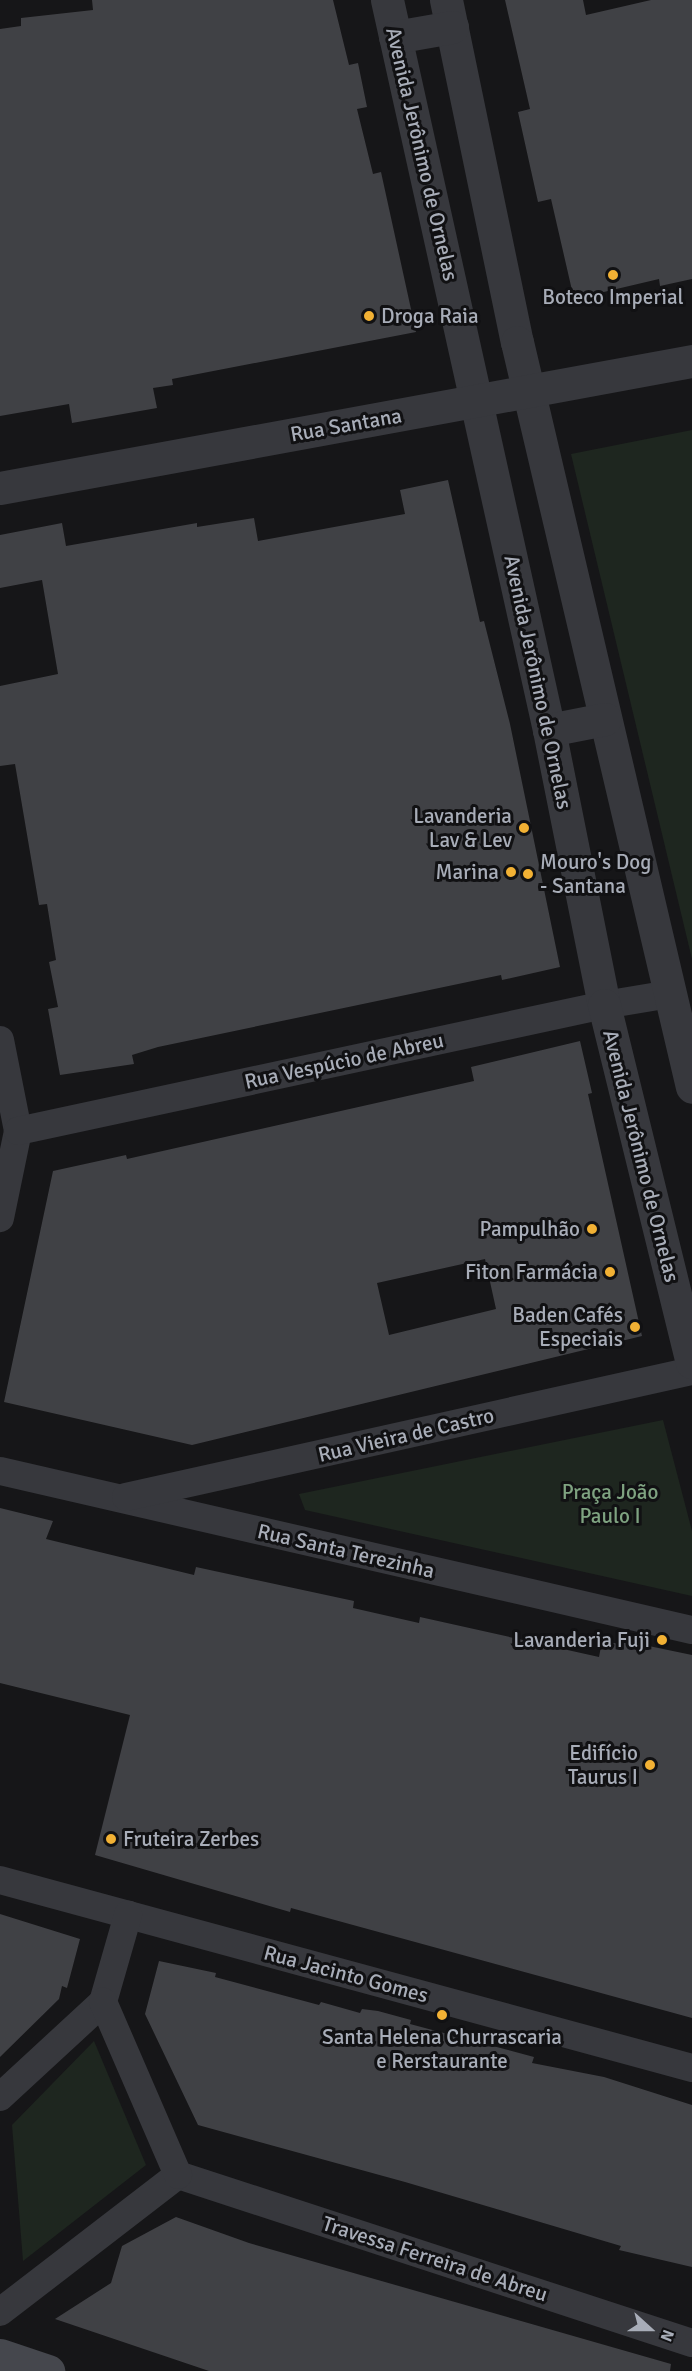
<!DOCTYPE html>
<html>
<head>
<meta charset="utf-8">
<style>
  body { margin:0 }
  #map { position:relative; width:692px; height:2371px; overflow:hidden; background:#161618; font-family:Signika,sans-serif }
  div>[style] { position:absolute }
  .green>* { inset:0; background:#1e261f }
  .building>* { inset:0; background:#404145 }
  .minor>* { height:28px; margin:-14px; padding:0 14px; transform-origin:14px; border-radius:14px; background:#37383d }
  .tertiary>* { height:33px; margin:-16.5px; padding:0 16.5px; transform-origin:16.5px; border-radius:16.5px; background:#37383d }
  .secondary>* { height:33px; margin:-16.5px; padding:0 16.5px; transform-origin:16.5px; border-radius:16.5px; background:#45474d }
  .dots>* { width:16px; height:16px; translate:-50% -50%; box-sizing:border-box; border:3px solid #111113; border-radius:50% }
  span { translate:-50% -50%; white-space:nowrap; text-align:center; line-height:1.15; -webkit-text-stroke:6px #111113; paint-order:stroke }
  .street-label { font-size:21px; color:#a8adb8 }
  .poi-label { font-size:21px; color:#a8adb8 }
  .left { translate:0 -50%; text-align:left }
  .right { translate:-100% -50%; text-align:right }
  .park-label { font-size:21px; color:#7fa381 }
  .north { position:absolute; left:620px; top:2299px; width:60px; height:60px; -webkit-text-stroke:4px #111113; paint-order:stroke; rotate:111deg; font-size:16px; font-weight:700; line-height:24px; text-align:center; color:#a8adb8 }
  .north::after { content:''; display:block; margin:auto; width:21px; height:27px; background:#a8adb8; clip-path:polygon(50% 0,100% 100%,50% 72%,0 100%) }
</style>
</head>
<body>
<div id="map">
  <div class="green">
    <div style="clip-path:polygon(692px 430px,692px 959px,571px 454px)"></div>
    <div style="clip-path:polygon(663px 1420px,692px 1531px,692px 1596px,305px 1510px,299px 1494px)"></div>
    <div style="clip-path:polygon(94px 2041px,146px 2165px,23px 2261px,12px 2125px)"></div>
  </div>
  <div class="building">
    <div style="clip-path:polygon(92px 0,333px 0,349px 65px,358px 63px,367px 107px,357px 109px,373px 174px,381px 172px,416px 332px,172px 379px,173px 385px,153px 388px,157px 408px,72px 423px,69px 404px,0 416px,0 29px,21px 26px,21px 18px,93px 10px)"></div>
    <div style="clip-path:polygon(505px 0,583px 0,586px 15px,651px 0,692px 0,692px 279px,660px 286px,659px 279px,574px 299px,551px 199px,538px 202px,518px 112px,530px 109px)"></div>
    <div style="clip-path:polygon(448px 480px,480px 622px,484px 621px,510px 724px,560px 967px,502px 980px,501px 975px,158px 1047px,132px 1055px,134px 1064px,60px 1075px,48px 1009px,58px 1007px,49px 962px,56px 960px,47px 904px,39px 905px,15px 764px,0 766px,0 686px,58px 674px,42px 580px,0 588px,0 535px,62px 523px,66px 546px,197px 523px,197px 527px,254px 518px,258px 541px,405px 514px,400px 490px)"></div>
    <div style="clip-path:polygon(evenodd,580px 1041px,592px 1093px,588px 1094px,642px 1336px,192px 1445px,4px 1402px,53px 1171px,126px 1155px,127px 1159px,474px 1081px,471px 1067px,580px 1041px,485px 1259px,496px 1309px,389px 1335px,377px 1283px,485px 1259px)"></div>
    <div style="clip-path:polygon(0 1508px,53px 1521px,46px 1539px,194px 1575px,196px 1567px,354px 1601px,353px 1608px,419px 1623px,420px 1617px,599px 1657px,602px 1641px,620px 1644px,620px 1640px,692px 1655px,692px 2018px,291px 1908px,290px 1912px,95px 1855px,130px 1715px,0 1683px)"></div>
    <div style="clip-path:polygon(0 1914px,80px 1939px,67px 1988px,62px 1986px,59px 1999px,0 2057px)"></div>
    <div style="clip-path:polygon(159px 1961px,216px 1973px,215px 1977px,319px 2005px,321px 2002px,360px 2013px,362px 2009px,378px 2011px,411px 2020px,410px 2024px,425px 2028px,534px 2057px,532px 2063px,604px 2077px,692px 2105px,692px 2267px,619px 2250px,621px 2246px,405px 2182px,198px 2125px,145px 2014px)"></div>
    <div style="clip-path:polygon(176px 2217px,249px 2243px,671px 2364px,670px 2371px,209px 2371px,55px 2319px,111px 2283px,122px 2246px)"></div>
  </div>
  <div class="minor">
    <div style="left:0;top:1040px;width:93px;rotate:78.8deg"></div>
    <div style="left:18px;top:1131px;width:89px;rotate:101.7deg"></div>
    <div style="left:18px;top:1131px;width:599px;rotate:-12.13deg"></div>
    <div style="left:604px;top:1005px;width:67px;rotate:-9.5deg"></div>
    <div style="left:0;top:1471px;width:710px;rotate:12.94deg"></div>
    <div style="left:126px;top:1497px;width:580px;rotate:-12.55deg"></div>
    <div style="left:0;top:1880px;width:717px;rotate:15.2deg"></div>
    <div style="left:0;top:2097px;width:140px;rotate:-42.7deg"></div>
    <div style="left:103px;top:2002px;width:91px;rotate:-74deg"></div>
    <div style="left:178px;top:2175px;width:541px;rotate:18.1deg"></div>
    <div style="left:0;top:2312px;width:225px;rotate:-37.6deg"></div>
    <div style="left:178px;top:2175px;width:189px;rotate:-113.4deg"></div>
  </div>
  <div class="tertiary">
    <div style="left:387px;top:0;width:748px;rotate:77.49deg"></div>
    <div style="left:549px;top:730px;width:280px;rotate:78.7deg"></div>
    <div style="left:604px;top:1005px;width:368px;rotate:76.2deg"></div>
    <div style="left:446px;top:0;width:349px;rotate:78.3deg"></div>
    <div style="left:517px;top:342px;width:765px;rotate:76.78deg"></div>
    <div style="left:395px;top:37px;width:58px;rotate:-10deg"></div>
    <div style="left:0;top:488px;width:704px;rotate:-10.4deg"></div>
    <div style="left:549px;top:730px;width:57px;rotate:-11.1deg"></div>
  </div>
  <div class="secondary">
    <div style="left:0;top:2355px;width:51px;rotate:18.4deg"></div>
  </div>
  <div class="dots">
    <div style="left:613px;top:275px;background:#f2b134"></div>
    <div style="left:369px;top:316px;background:#f2b134"></div>
    <div style="left:524px;top:828px;background:#f2b134"></div>
    <div style="left:511px;top:872px;background:#f2b134"></div>
    <div style="left:528px;top:874px;background:#f2b134"></div>
    <div style="left:592px;top:1229px;background:#f2b134"></div>
    <div style="left:610px;top:1272px;background:#f2b134"></div>
    <div style="left:635px;top:1327px;background:#f2b134"></div>
    <div style="left:662px;top:1640px;background:#f2b134"></div>
    <div style="left:650px;top:1765px;background:#f2b134"></div>
    <div style="left:111px;top:1839px;background:#f2b134"></div>
    <div style="left:442px;top:2015px;background:#f2b134"></div>
  </div>
  <div class="street-label">
    <span style="left:422px;top:154px;rotate:77deg">Avenida Jerônimo de Ornelas</span>
    <span style="left:346px;top:425px;rotate:-10deg">Rua Santana</span>
    <span style="left:538px;top:682px;rotate:78deg">Avenida Jerônimo de Ornelas</span>
    <span style="left:344px;top:1061px;rotate:-12deg">Rua Vespúcio de Abreu</span>
    <span style="left:641px;top:1156px;rotate:76deg">Avenida Jerônimo de Ornelas</span>
    <span style="left:406px;top:1435px;rotate:-13deg">Rua Vieira de Castro</span>
    <span style="left:346px;top:1551px;rotate:13deg">Rua Santa Terezinha</span>
    <span style="left:346px;top:1974px;rotate:15deg">Rua Jacinto Gomes</span>
    <span style="left:435px;top:2259px;rotate:18deg">Travessa Ferreira de Abreu</span>
  </div>
  <div class="poi-label">
    <span style="left:613px;top:297px">Boteco Imperial</span>
    <span class="left" style="left:381px;top:316px">Droga Raia</span>
    <span class="right" style="left:512px;top:828px">Lavanderia<br>Lav &amp; Lev</span>
    <span class="left" style="left:540px;top:874px">Mouro's Dog<br>- Santana</span>
    <span class="right" style="left:499px;top:872px">Marina</span>
    <span class="right" style="left:580px;top:1229px">Pampulhão</span>
    <span class="right" style="left:598px;top:1272px">Fiton Farmácia</span>
    <span class="right" style="left:623px;top:1327px">Baden Cafés<br>Especiais</span>
    <span class="right" style="left:650px;top:1640px">Lavanderia Fuji</span>
    <span class="right" style="left:638px;top:1765px">Edifício<br>Taurus I</span>
    <span class="left" style="left:123px;top:1839px">Fruteira Zerbes</span>
    <span style="left:442px;top:2049px">Santa Helena Churrascaria<br>e Rerstaurante</span>
  </div>
  <div class="park-label">
    <span style="left:610px;top:1504px">Praça João<br>Paulo I</span>
  </div>
  <div class="north">N</div>
</div>
</body>
</html>
